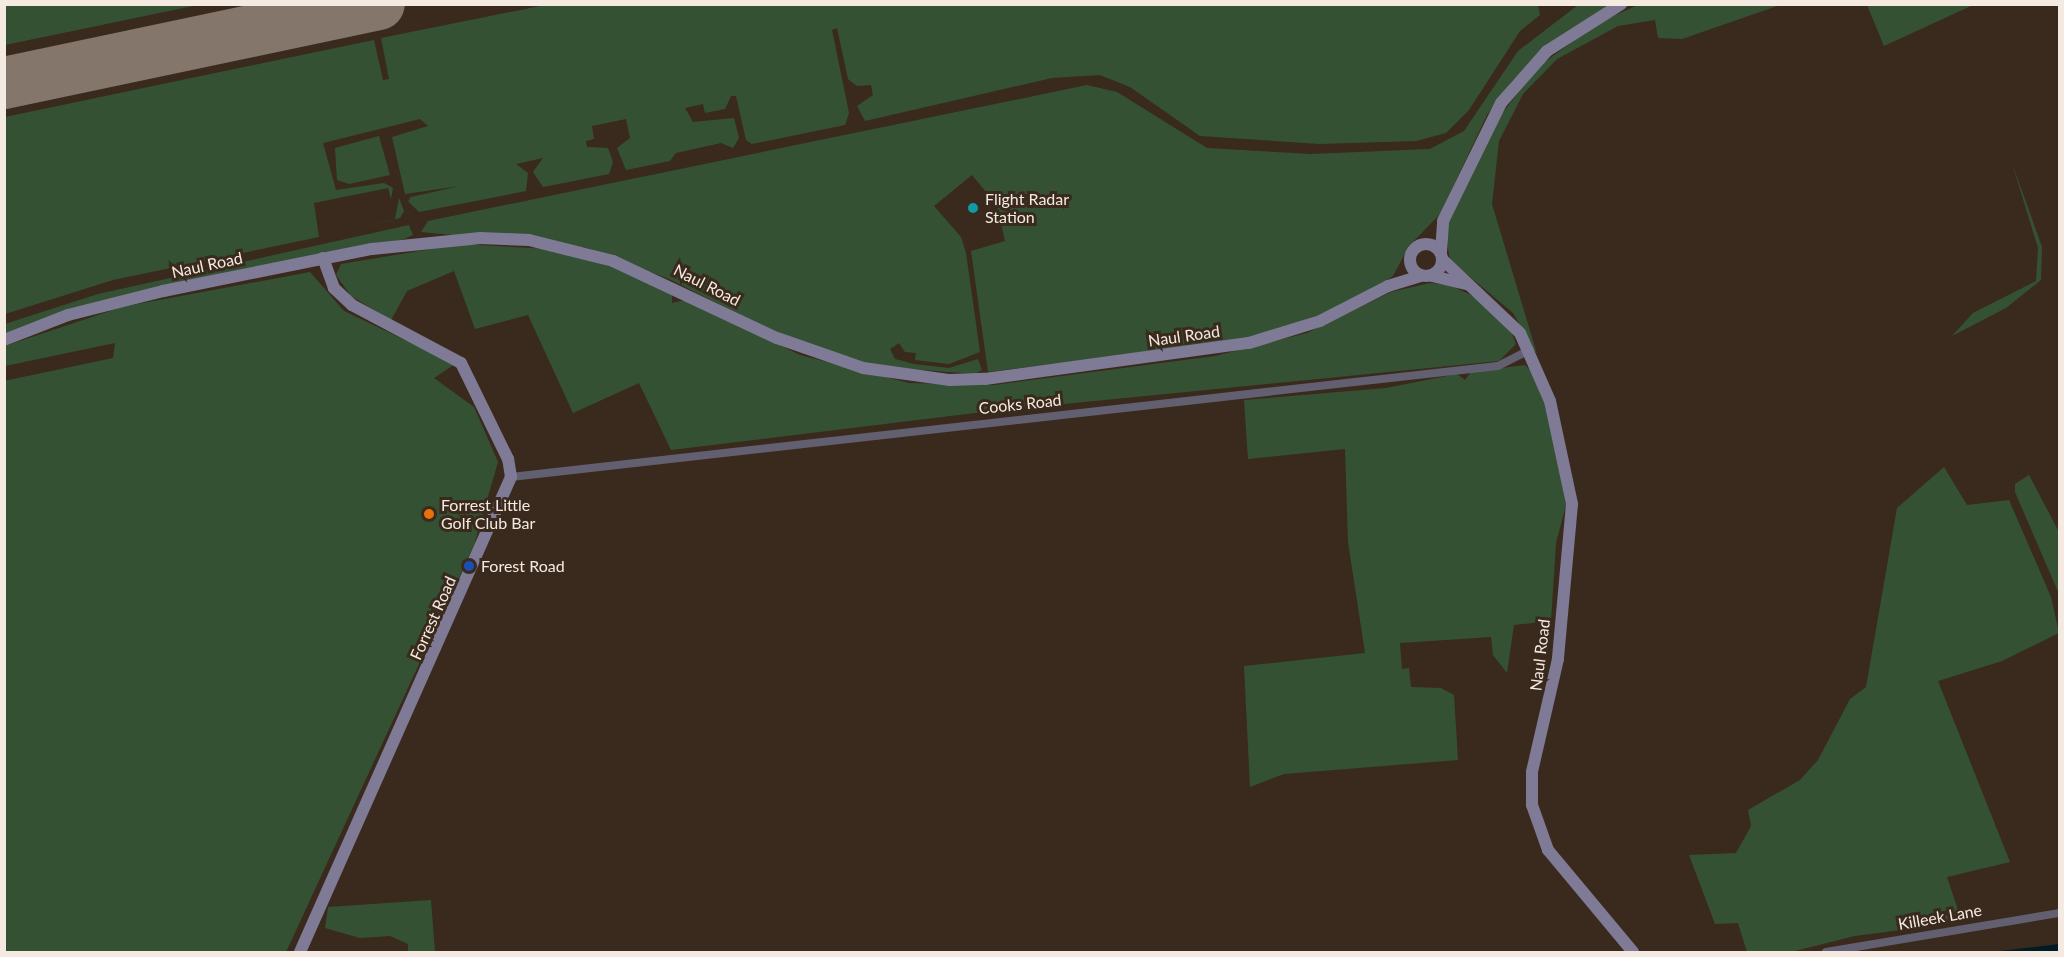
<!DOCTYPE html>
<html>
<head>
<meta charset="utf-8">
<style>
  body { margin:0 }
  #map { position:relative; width:2064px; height:957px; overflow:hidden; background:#3a2a1d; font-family:Lato,sans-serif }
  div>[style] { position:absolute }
  .green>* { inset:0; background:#345233 }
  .water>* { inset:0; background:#011c25 }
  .runway>* { height:52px; margin:-26px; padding:0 26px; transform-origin:26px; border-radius:26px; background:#84766a }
  .street>* { height:8px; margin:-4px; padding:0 4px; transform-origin:4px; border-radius:4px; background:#625f71 }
  .secondary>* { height:12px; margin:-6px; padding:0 6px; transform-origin:6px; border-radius:6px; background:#7f7a96 }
  .secondary>.ring { margin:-6px; padding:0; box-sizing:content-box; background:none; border:12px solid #7f7a96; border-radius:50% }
  .dots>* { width:16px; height:16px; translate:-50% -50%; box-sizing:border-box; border:3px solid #3a2a1d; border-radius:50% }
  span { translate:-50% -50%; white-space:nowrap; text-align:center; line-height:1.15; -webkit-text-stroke:6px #3a2a1d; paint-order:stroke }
  .poi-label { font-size:16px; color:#f5eae2 }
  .left { translate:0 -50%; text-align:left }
  .street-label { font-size:16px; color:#f5eae2 }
  .frame { position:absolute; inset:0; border:6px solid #f5eae2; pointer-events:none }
</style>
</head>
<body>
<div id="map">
  <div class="green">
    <div style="clip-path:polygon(5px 4px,198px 4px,198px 5px,5px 45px)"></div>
    <div style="clip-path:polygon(1538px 5px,1540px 15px,1520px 31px,1469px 110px,1446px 133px,1416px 141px,1320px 144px,1200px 136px,1130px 87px,1100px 75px,1052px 78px,865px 121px,857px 106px,873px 95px,871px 85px,857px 86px,848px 79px,837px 28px,832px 30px,849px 113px,845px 125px,752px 144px,746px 140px,736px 96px,731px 96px,725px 109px,705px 113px,703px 104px,685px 108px,693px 122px,734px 118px,739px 138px,733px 148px,721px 143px,676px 153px,670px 161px,626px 170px,617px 148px,630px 138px,626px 119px,592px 126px,594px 139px,586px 141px,587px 147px,608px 148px,613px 162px,609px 174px,543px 187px,533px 172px,543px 158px,516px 164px,528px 173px,526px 191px,419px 212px,408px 201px,411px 197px,460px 186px,405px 194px,392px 137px,428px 126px,420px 119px,323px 143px,336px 190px,384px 183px,393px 188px,391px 199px,388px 188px,314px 203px,319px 237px,113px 280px,5px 314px,5px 117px,374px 40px,383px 80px,389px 79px,381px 38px,545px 5px)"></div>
    <div style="clip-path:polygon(1578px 5px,1610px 5px,1555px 39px,1513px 80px,1487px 115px,1440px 214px,1409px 246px,1393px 276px,1349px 304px,1252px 339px,988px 372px,971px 251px,1005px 241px,997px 205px,972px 175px,934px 206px,961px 237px,966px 253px,980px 352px,949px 364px,915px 360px,916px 353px,905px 352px,899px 343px,890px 349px,895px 359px,914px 364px,949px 368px,978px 359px,982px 370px,975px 374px,869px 366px,771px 330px,669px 279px,588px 248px,421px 232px,428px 221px,1087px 85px,1117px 92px,1207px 148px,1311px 154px,1430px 149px,1464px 131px,1518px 51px)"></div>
    <div style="clip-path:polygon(1638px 5px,1780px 5px,1682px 39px,1658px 38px,1655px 20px,1618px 26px,1557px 59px,1523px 94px,1499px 141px,1492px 204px,1537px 354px,1513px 313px,1450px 260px,1445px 230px,1496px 121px,1539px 66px,1600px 22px)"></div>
    <div style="clip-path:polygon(1867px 5px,1973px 5px,1884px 46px)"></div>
    <div style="clip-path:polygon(379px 136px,390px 175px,349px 184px,337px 180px,335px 148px)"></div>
    <div style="clip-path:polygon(2012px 163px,2042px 247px,2041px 280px,2006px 308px,1952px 336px,1973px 313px,2036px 281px,2038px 248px)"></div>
    <div style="clip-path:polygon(399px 198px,404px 211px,400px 218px,332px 235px,395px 219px)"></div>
    <div style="clip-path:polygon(409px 225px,413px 235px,404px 239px,5px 336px,5px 324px,98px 294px)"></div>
    <div style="clip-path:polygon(462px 244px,549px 249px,620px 269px,672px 292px,672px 303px,685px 300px,800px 355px,909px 383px,994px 385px,1215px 356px,1307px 333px,1391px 292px,1430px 283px,1450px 285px,1477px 298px,1511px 331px,1516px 344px,1499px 361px,983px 412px,671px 450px,639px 383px,573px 413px,528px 315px,475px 329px,454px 271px,407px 291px,391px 320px,351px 296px,336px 275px,341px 264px)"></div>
    <div style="clip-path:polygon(310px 272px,344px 311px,455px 364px,434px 378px,474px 407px,498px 462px,474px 545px,286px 952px,5px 952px,4px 381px,113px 358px,115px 343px,5px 366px,5px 346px,122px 307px)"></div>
    <div style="clip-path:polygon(1525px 365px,1537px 377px,1550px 420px,1566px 505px,1556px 543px,1551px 621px,1514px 625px,1507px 673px,1493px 655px,1491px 637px,1400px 643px,1402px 669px,1409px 668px,1411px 687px,1441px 688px,1454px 695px,1458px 760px,1284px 774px,1250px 787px,1244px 666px,1365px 653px,1348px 542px,1345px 449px,1248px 459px,1244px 400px,1386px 388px,1457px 374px,1465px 380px,1471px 372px)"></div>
    <div style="clip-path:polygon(1944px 467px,1967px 505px,2009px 500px,2051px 597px,2059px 633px,2002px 661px,1938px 681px,2010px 862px,1947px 877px,1962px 922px,1855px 936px,1791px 952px,1747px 952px,1738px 923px,1715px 924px,1689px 855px,1736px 853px,1751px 826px,1748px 810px,1800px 780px,1818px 760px,1850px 699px,1866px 687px,1897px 508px)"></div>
    <div style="clip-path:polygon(2029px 475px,2059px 532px,2059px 594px,2015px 492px,2015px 484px)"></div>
    <div style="clip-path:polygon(431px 900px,435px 952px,408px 952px,408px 944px,390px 936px,360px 938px,325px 928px,328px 907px)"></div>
  </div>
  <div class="water">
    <div style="clip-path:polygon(2059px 944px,2059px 952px,1991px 952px)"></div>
  </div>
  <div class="runway">
    <div style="left:4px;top:83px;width:383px;rotate:-11.9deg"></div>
  </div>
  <div class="street">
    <div style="left:511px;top:477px;width:993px;rotate:-6.42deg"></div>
    <div style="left:1498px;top:366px;width:36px;rotate:-27deg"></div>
    <div style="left:1826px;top:952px;width:237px;rotate:-9.5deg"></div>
  </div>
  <div class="secondary">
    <div class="ring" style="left:1410px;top:244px;width:20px;height:20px"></div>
    <div style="left:1441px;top:252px;width:31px;rotate:-86deg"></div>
    <div style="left:1443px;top:221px;width:131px;rotate:-63.8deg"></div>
    <div style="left:1501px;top:103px;width:69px;rotate:-48.5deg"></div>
    <div style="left:1547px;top:51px;width:88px;rotate:-32.4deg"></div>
    <div style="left:1443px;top:260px;width:106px;rotate:43.5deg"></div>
    <div style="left:1520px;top:333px;width:74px;rotate:66.2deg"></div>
    <div style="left:1550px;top:401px;width:105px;rotate:77.9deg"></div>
    <div style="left:1572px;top:504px;width:156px;rotate:95.2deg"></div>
    <div style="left:1558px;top:659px;width:116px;rotate:103deg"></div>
    <div style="left:1532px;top:772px;width:33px;rotate:90deg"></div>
    <div style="left:1532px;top:805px;width:48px;rotate:70.4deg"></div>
    <div style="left:1548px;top:850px;width:133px;rotate:50.2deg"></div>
    <div style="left:1432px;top:276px;width:37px;rotate:13deg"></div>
    <div style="left:4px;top:340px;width:69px;rotate:-21.3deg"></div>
    <div style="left:68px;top:315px;width:98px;rotate:-14.2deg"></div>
    <div style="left:163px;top:291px;width:213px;rotate:-11.4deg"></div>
    <div style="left:372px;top:249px;width:109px;rotate:-5.8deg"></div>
    <div style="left:480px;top:238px;width:49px;rotate:2.3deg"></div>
    <div style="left:529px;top:240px;width:87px;rotate:14deg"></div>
    <div style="left:613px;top:261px;width:181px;rotate:25.2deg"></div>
    <div style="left:777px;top:338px;width:91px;rotate:19.2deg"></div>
    <div style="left:863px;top:368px;width:88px;rotate:7.9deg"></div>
    <div style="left:950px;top:380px;width:35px;rotate:-2deg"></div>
    <div style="left:985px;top:379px;width:266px;rotate:-7.8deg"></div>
    <div style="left:1249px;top:343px;width:74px;rotate:-17.2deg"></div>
    <div style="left:1320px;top:321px;width:76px;rotate:-27.2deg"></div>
    <div style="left:1388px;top:286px;width:34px;rotate:-17deg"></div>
    <div style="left:300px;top:952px;width:520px;rotate:-66.05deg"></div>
    <div style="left:511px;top:477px;width:18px;rotate:-99deg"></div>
    <div style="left:508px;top:459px;width:107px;rotate:-116.1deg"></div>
    <div style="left:461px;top:363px;width:123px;rotate:-152deg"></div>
    <div style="left:352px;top:305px;width:25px;rotate:-137deg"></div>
    <div style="left:334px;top:288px;width:32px;rotate:-110deg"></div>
  </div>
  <div class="dots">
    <div style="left:973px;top:208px;background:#0f9aa8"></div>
    <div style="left:429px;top:514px;background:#e8710a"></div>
    <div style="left:469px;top:566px;background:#1a4fb4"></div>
  </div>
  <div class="poi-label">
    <span class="left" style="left:985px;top:208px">Flight Radar<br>Station</span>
    <span class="left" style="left:441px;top:514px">Forrest Little<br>Golf Club Bar</span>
    <span class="left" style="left:481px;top:566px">Forest Road</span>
  </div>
  <div class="street-label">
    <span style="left:207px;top:265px;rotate:-12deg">Naul Road</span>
    <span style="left:707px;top:285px;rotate:27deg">Naul Road</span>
    <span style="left:1184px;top:336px;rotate:-8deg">Naul Road</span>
    <span style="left:1020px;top:404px;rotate:-6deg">Cooks Road</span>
    <span style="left:433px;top:618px;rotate:-66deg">Forrest Road</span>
    <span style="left:1540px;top:655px;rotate:-83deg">Naul Road</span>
    <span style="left:1940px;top:917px;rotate:-10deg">Killeek Lane</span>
  </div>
  <div class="frame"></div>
</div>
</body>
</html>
